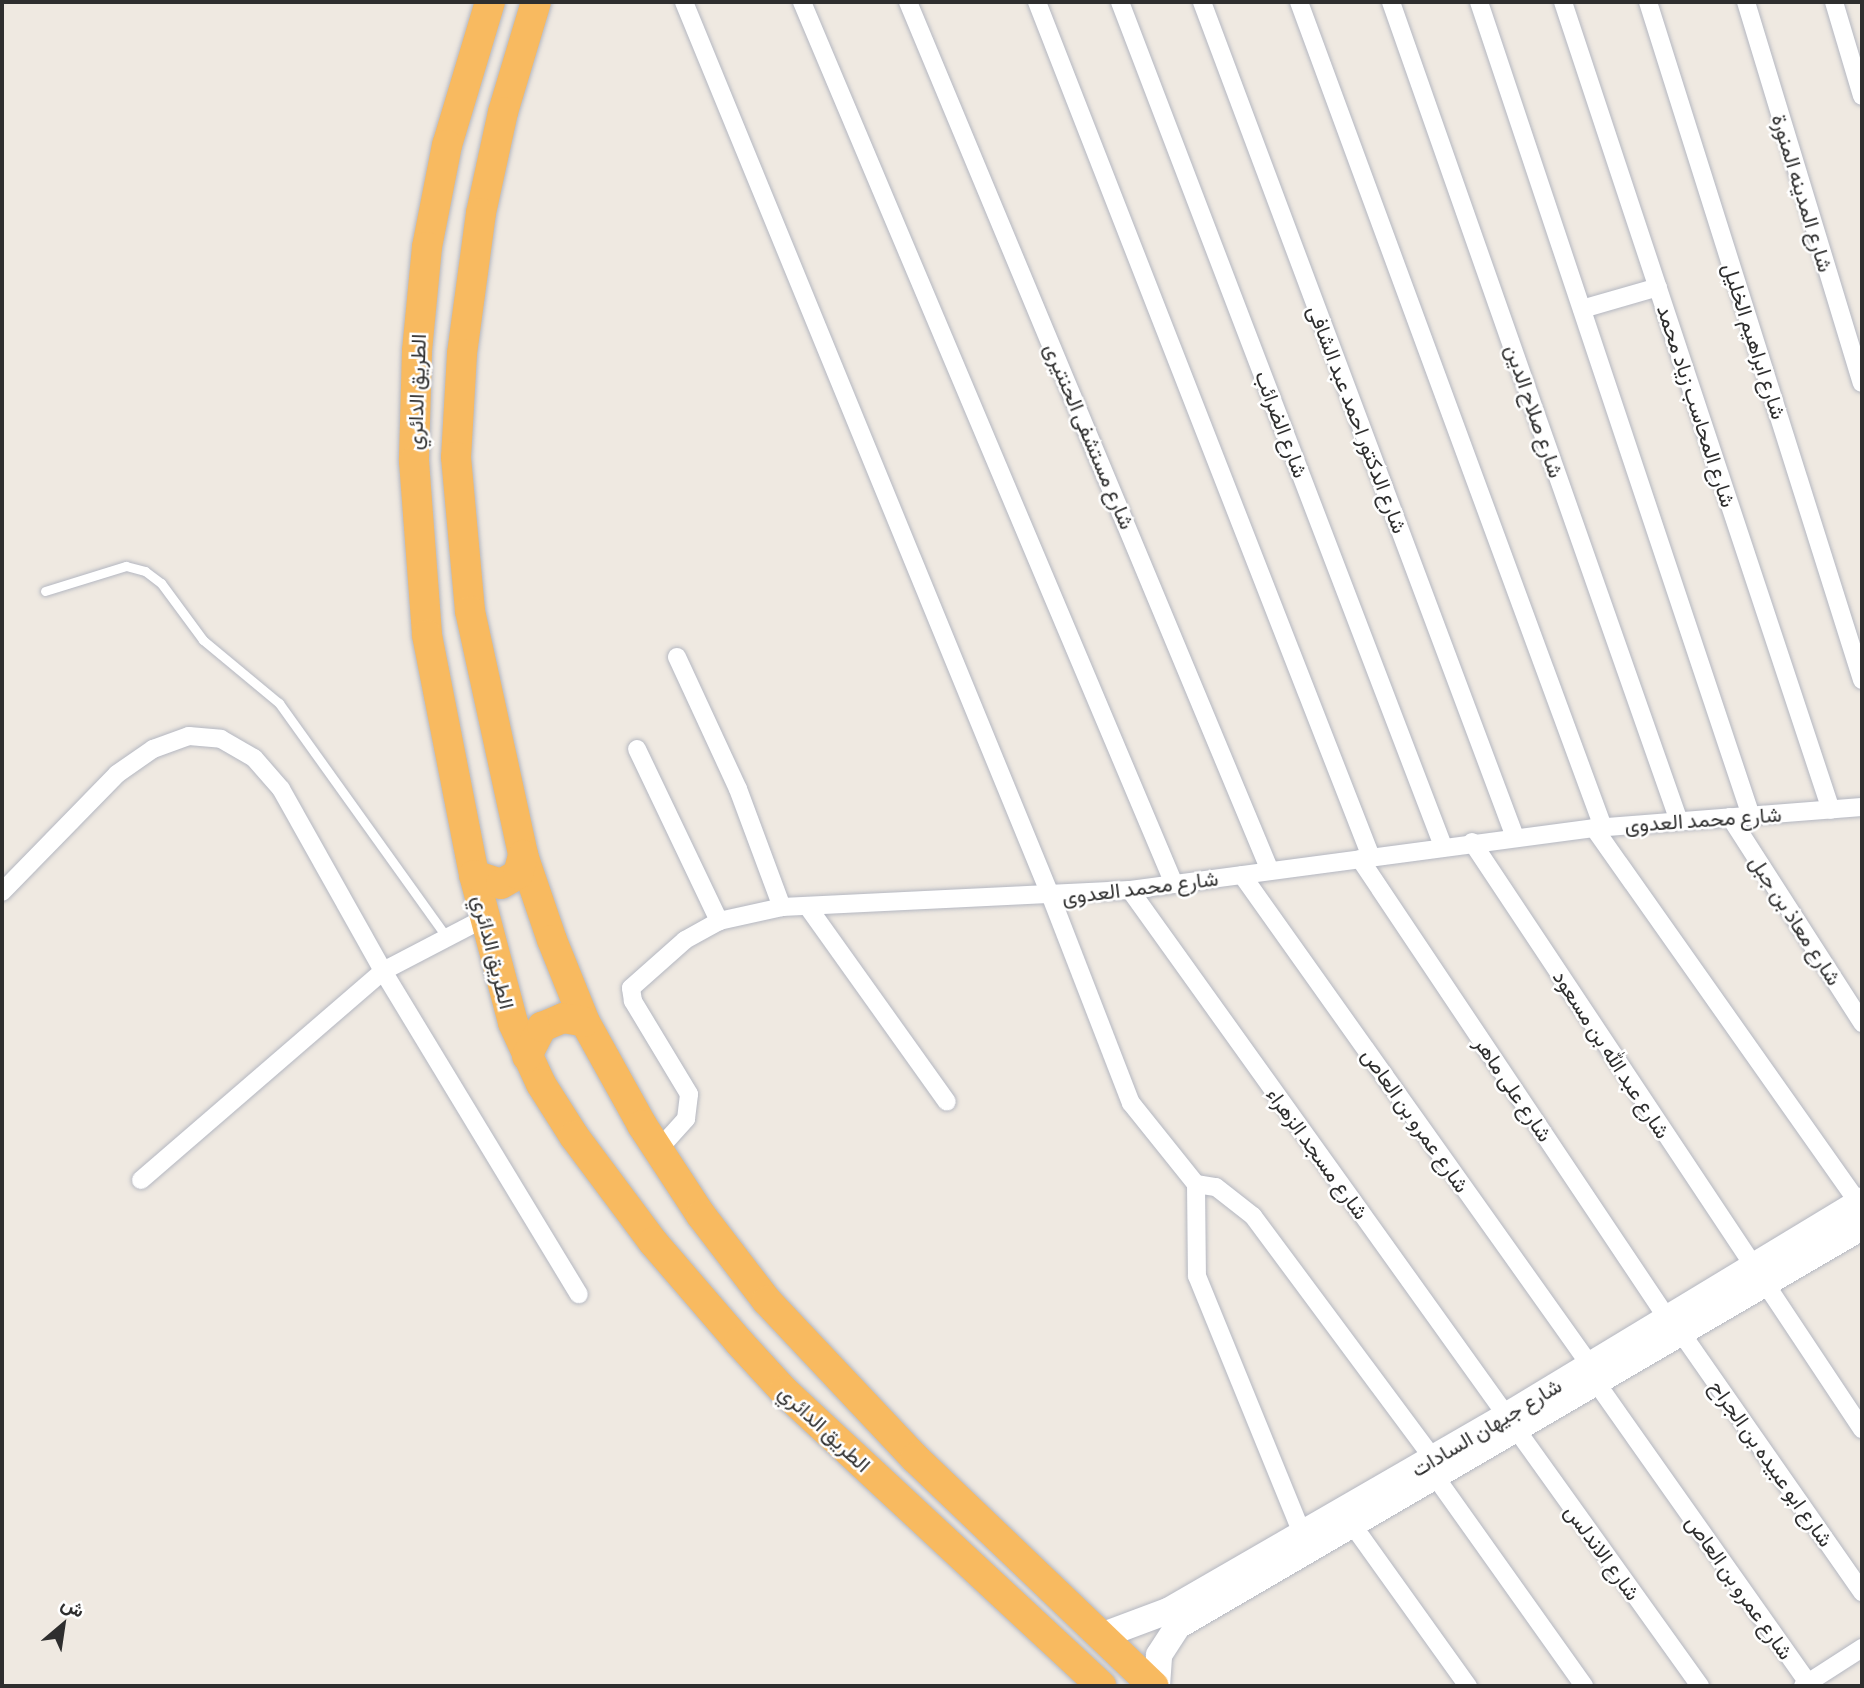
<!DOCTYPE html>
<html>
<head>
<meta charset="utf-8">
<style>
  body { margin:0 }
  #map { position:relative; width:1864px; height:1688px; overflow:hidden; background:#efe9e1; font-family:Commissioner,Vazirmatn,sans-serif }
  div>[style] { position:absolute }
  .roads { filter:drop-shadow(0 0 2px #b4b7c1) drop-shadow(0 0 2px #b4b7c1) }
  .service>* { height:9px; margin:-4.5px; padding:0 4.5px; transform-origin:4.5px; border-radius:4.5px; background:#fff }
  .minor>* { height:18px; margin:-9px; padding:0 9px; transform-origin:9px; border-radius:9px; background:#fff }
  .secondary>* { height:26px; margin:-13px; padding:0 13px; transform-origin:13px; border-radius:13px; background:#fff }
  .trunk>* { height:30px; margin:-15px; padding:0 15px; transform-origin:15px; border-radius:15px; background:#f8ba60 }
  span { translate:-50% -50%; white-space:nowrap; text-align:center; line-height:1.15; -webkit-text-stroke:5px #fff; paint-order:stroke }
  .street-label { font-size:21px; color:#2e2e2e }
  .frame { position:absolute; inset:0; border:4px solid #2e2e2e; pointer-events:none }
  .north { position:absolute; left:28px; top:1590px; width:70px; height:70px; -webkit-text-stroke:5px #fff; paint-order:stroke; rotate:29deg; font-size:19px; font-weight:700; line-height:28px; text-align:center; color:#2e2e2e }
  .north::after { content:''; display:block; margin:auto; width:24px; height:32px; background:#2e2e2e; clip-path:polygon(50% 0,100% 100%,50% 72%,0 100%) }
</style>
</head>
<body>
<div id="map">
  <div class="roads">
    <div class="service">
      <div style="left:45px;top:591px;width:85px;rotate:-17.2deg"></div>
      <div style="left:126px;top:566px;width:20px;rotate:15deg"></div>
      <div style="left:145px;top:571px;width:20px;rotate:37deg"></div>
      <div style="left:161px;top:583px;width:71px;rotate:53.6deg"></div>
      <div style="left:203px;top:640px;width:99px;rotate:39.7deg"></div>
      <div style="left:279px;top:703px;width:289px;rotate:54.4deg"></div>
    </div>
    <div class="minor">
      <div style="left:684px;top:2px;width:967px;rotate:67.7deg"></div>
      <div style="left:1051px;top:897px;width:221px;rotate:68.8deg"></div>
      <div style="left:1131px;top:1103px;width:104px;rotate:51.3deg"></div>
      <div style="left:1196px;top:1184px;width:92px;rotate:89.4deg"></div>
      <div style="left:1197px;top:1276px;width:278px;rotate:67.8deg"></div>
      <div style="left:802px;top:2px;width:957px;rotate:67.13deg"></div>
      <div style="left:908px;top:2px;width:941px;rotate:67.38deg"></div>
      <div style="left:1037px;top:2px;width:918px;rotate:68.66deg"></div>
      <div style="left:1120px;top:2px;width:904px;rotate:69.06deg"></div>
      <div style="left:1202px;top:2px;width:892px;rotate:69.45deg"></div>
      <div style="left:1299px;top:2px;width:879px;rotate:69.77deg"></div>
      <div style="left:1391px;top:2px;width:868px;rotate:70.63deg"></div>
      <div style="left:1479px;top:2px;width:858px;rotate:71.52deg"></div>
      <div style="left:1563px;top:2px;width:851px;rotate:71.65deg"></div>
      <div style="left:1648px;top:2px;width:711px;rotate:72.48deg"></div>
      <div style="left:1746px;top:2px;width:398px;rotate:73.1deg"></div>
      <div style="left:1834px;top:2px;width:98px;rotate:73.4deg"></div>
      <div style="left:1582px;top:309px;width:79px;rotate:-16.1deg"></div>
      <div style="left:677px;top:657px;width:145px;rotate:65.2deg"></div>
      <div style="left:738px;top:789px;width:126px;rotate:69.6deg"></div>
      <div style="left:637px;top:749px;width:191px;rotate:64.5deg"></div>
      <div style="left:1730px;top:817px;width:245px;rotate:57.3deg"></div>
      <div style="left:1594px;top:828px;width:458px;rotate:54.8deg"></div>
      <div style="left:1472px;top:842px;width:705px;rotate:56.4deg"></div>
      <div style="left:1360px;top:859px;width:552px;rotate:56.22deg"></div>
      <div style="left:1242px;top:875px;width:601px;rotate:54.62deg"></div>
      <div style="left:1130px;top:890px;width:979px;rotate:54.39deg"></div>
      <div style="left:2px;top:892px;width:165px;rotate:-45.7deg"></div>
      <div style="left:117px;top:774px;width:44px;rotate:-34.8deg"></div>
      <div style="left:153px;top:749px;width:38px;rotate:-20deg"></div>
      <div style="left:189px;top:736px;width:32px;rotate:5deg"></div>
      <div style="left:221px;top:739px;width:38px;rotate:30deg"></div>
      <div style="left:254px;top:758px;width:41px;rotate:48.9deg"></div>
      <div style="left:281px;top:789px;width:209px;rotate:60.7deg"></div>
      <div style="left:383px;top:971px;width:378px;rotate:58.8deg"></div>
      <div style="left:808px;top:907px;width:239px;rotate:54.5deg"></div>
      <div style="left:658px;top:1150px;width:42px;rotate:-47.9deg"></div>
      <div style="left:686px;top:1119px;width:25px;rotate:-83deg"></div>
      <div style="left:689px;top:1094px;width:109px;rotate:-121.1deg"></div>
      <div style="left:633px;top:1001px;width:13px;rotate:-99deg"></div>
      <div style="left:631px;top:988px;width:72px;rotate:-41.6deg"></div>
      <div style="left:685px;top:940px;width:39px;rotate:-29deg"></div>
      <div style="left:719px;top:921px;width:65px;rotate:-12.5deg"></div>
      <div style="left:782px;top:907px;width:348px;rotate:-2.8deg"></div>
      <div style="left:1130px;top:890px;width:468px;rotate:-7.6deg"></div>
      <div style="left:1594px;top:828px;width:269px;rotate:-4.5deg"></div>
      <div style="left:141px;top:1180px;width:320px;rotate:-40.8deg"></div>
      <div style="left:383px;top:971px;width:115px;rotate:-27.5deg"></div>
      <div style="left:1196px;top:1184px;width:20px;rotate:9deg"></div>
      <div style="left:1216px;top:1187px;width:47px;rotate:38.1deg"></div>
      <div style="left:1253px;top:1216px;width:302px;rotate:53.4deg"></div>
      <div style="left:1682px;top:1334px;width:315px;rotate:55.1deg"></div>
      <div style="left:1598px;top:1385px;width:368px;rotate:54.8deg"></div>
      <div style="left:1437px;top:1479px;width:254px;rotate:54.6deg"></div>
      <div style="left:1354px;top:1527px;width:196px;rotate:54.4deg"></div>
      <div style="left:1803px;top:1686px;width:70px;rotate:-32.8deg"></div>
    </div>
    <div class="secondary">
      <div style="left:1101px;top:1636px;width:72px;rotate:-20.5deg"></div>
      <div style="left:1168px;top:1611px;width:390px;rotate:-30deg"></div>
      <div style="left:1506px;top:1416px;width:416px;rotate:-31.2deg"></div>
      <div style="left:1157px;top:1686px;width:31px;rotate:-86deg"></div>
      <div style="left:1159px;top:1655px;width:35px;rotate:-57deg"></div>
      <div style="left:1178px;top:1626px;width:792px;rotate:-30.26deg"></div>
    </div>
    <div class="trunk">
      <div style="left:490px;top:2px;width:149px;rotate:106.7deg"></div>
      <div style="left:447px;top:145px;width:104px;rotate:101.1deg"></div>
      <div style="left:427px;top:247px;width:104px;rotate:95.5deg"></div>
      <div style="left:417px;top:351px;width:110px;rotate:91.6deg"></div>
      <div style="left:414px;top:461px;width:174px;rotate:85.7deg"></div>
      <div style="left:427px;top:635px;width:245px;rotate:78.9deg"></div>
      <div style="left:474px;top:875px;width:153px;rotate:75.2deg"></div>
      <div style="left:513px;top:1023px;width:67px;rotate:65.3deg"></div>
      <div style="left:541px;top:1084px;width:62px;rotate:57.6deg"></div>
      <div style="left:574px;top:1136px;width:132px;rotate:53.3deg"></div>
      <div style="left:653px;top:1242px;width:132px;rotate:49.3deg"></div>
      <div style="left:739px;top:1342px;width:67px;rotate:47.4deg"></div>
      <div style="left:784px;top:1391px;width:433px;rotate:42.9deg"></div>
      <div style="left:536px;top:2px;width:115px;rotate:106.7deg"></div>
      <div style="left:503px;top:112px;width:103px;rotate:102.3deg"></div>
      <div style="left:481px;top:213px;width:142px;rotate:97.7deg"></div>
      <div style="left:462px;top:354px;width:103px;rotate:93.3deg"></div>
      <div style="left:456px;top:457px;width:155px;rotate:84.8deg"></div>
      <div style="left:470px;top:611px;width:250px;rotate:77.7deg"></div>
      <div style="left:523px;top:855px;width:90px;rotate:71.2deg"></div>
      <div style="left:552px;top:940px;width:88px;rotate:68.1deg"></div>
      <div style="left:585px;top:1022px;width:118px;rotate:61deg"></div>
      <div style="left:642px;top:1125px;width:108px;rotate:56.8deg"></div>
      <div style="left:701px;top:1215px;width:108px;rotate:52.5deg"></div>
      <div style="left:767px;top:1301px;width:216px;rotate:46.7deg"></div>
      <div style="left:915px;top:1458px;width:330px;rotate:43.7deg"></div>
      <div style="left:474px;top:875px;width:28px;rotate:18deg"></div>
      <div style="left:501px;top:884px;width:20px;rotate:-30deg"></div>
      <div style="left:518px;top:874px;width:20px;rotate:-75deg"></div>
      <div style="left:527px;top:1056px;width:33px;rotate:-63deg"></div>
      <div style="left:542px;top:1027px;width:23px;rotate:-23deg"></div>
      <div style="left:563px;top:1018px;width:22px;rotate:10deg"></div>
    </div>
  </div>
  <div class="street-label">
    <span style="left:1803px;top:193px;rotate:73deg">شارع المدينه المنورة</span>
    <span style="left:1755px;top:341px;rotate:72deg">شارع ابراهيم الخليل</span>
    <span style="left:416px;top:392px;rotate:-88deg">الطريق الدائري</span>
    <span style="left:1697px;top:406px;rotate:72deg">شارع المحاسب زياد محمد</span>
    <span style="left:1535px;top:411px;rotate:71deg">شارع صلاح الدين</span>
    <span style="left:1358px;top:419px;rotate:69deg">شارع الدكتور احمد عبد الشافى</span>
    <span style="left:1282px;top:424px;rotate:69deg">شارع الضرائب</span>
    <span style="left:1090px;top:436px;rotate:67deg">شارع مستشفى الحنتيرى</span>
    <span style="left:1703px;top:819px;rotate:-4deg">شارع محمد العدوى</span>
    <span style="left:1140px;top:887px;rotate:-7deg">شارع محمد العدوى</span>
    <span style="left:1796px;top:920px;rotate:57deg">شارع معاذ بن جبل</span>
    <span style="left:494px;top:952px;rotate:76deg">الطريق الدائري</span>
    <span style="left:1612px;top:1054px;rotate:57deg">شارع عبد الله بن مسعود</span>
    <span style="left:1514px;top:1089px;rotate:56deg">شارع على ماهر</span>
    <span style="left:1416px;top:1120px;rotate:55deg">شارع عمرو بن العاص</span>
    <span style="left:1318px;top:1153px;rotate:54deg">شارع مسجد الزهراء</span>
    <span style="left:1486px;top:1427px;rotate:-31deg">شارع جيهان السادات</span>
    <span style="left:825px;top:1428px;rotate:43deg">الطريق الدائري</span>
    <span style="left:1772px;top:1463px;rotate:55deg">شارع ابو عبيده بن الجراح</span>
    <span style="left:1603px;top:1552px;rotate:54deg">شارع الاندلس</span>
    <span style="left:1740px;top:1587px;rotate:55deg">شارع عمرو بن العاص</span>
  </div>
  <div class="frame"></div>
  <div class="north">ش</div>
</div>
</body>
</html>
